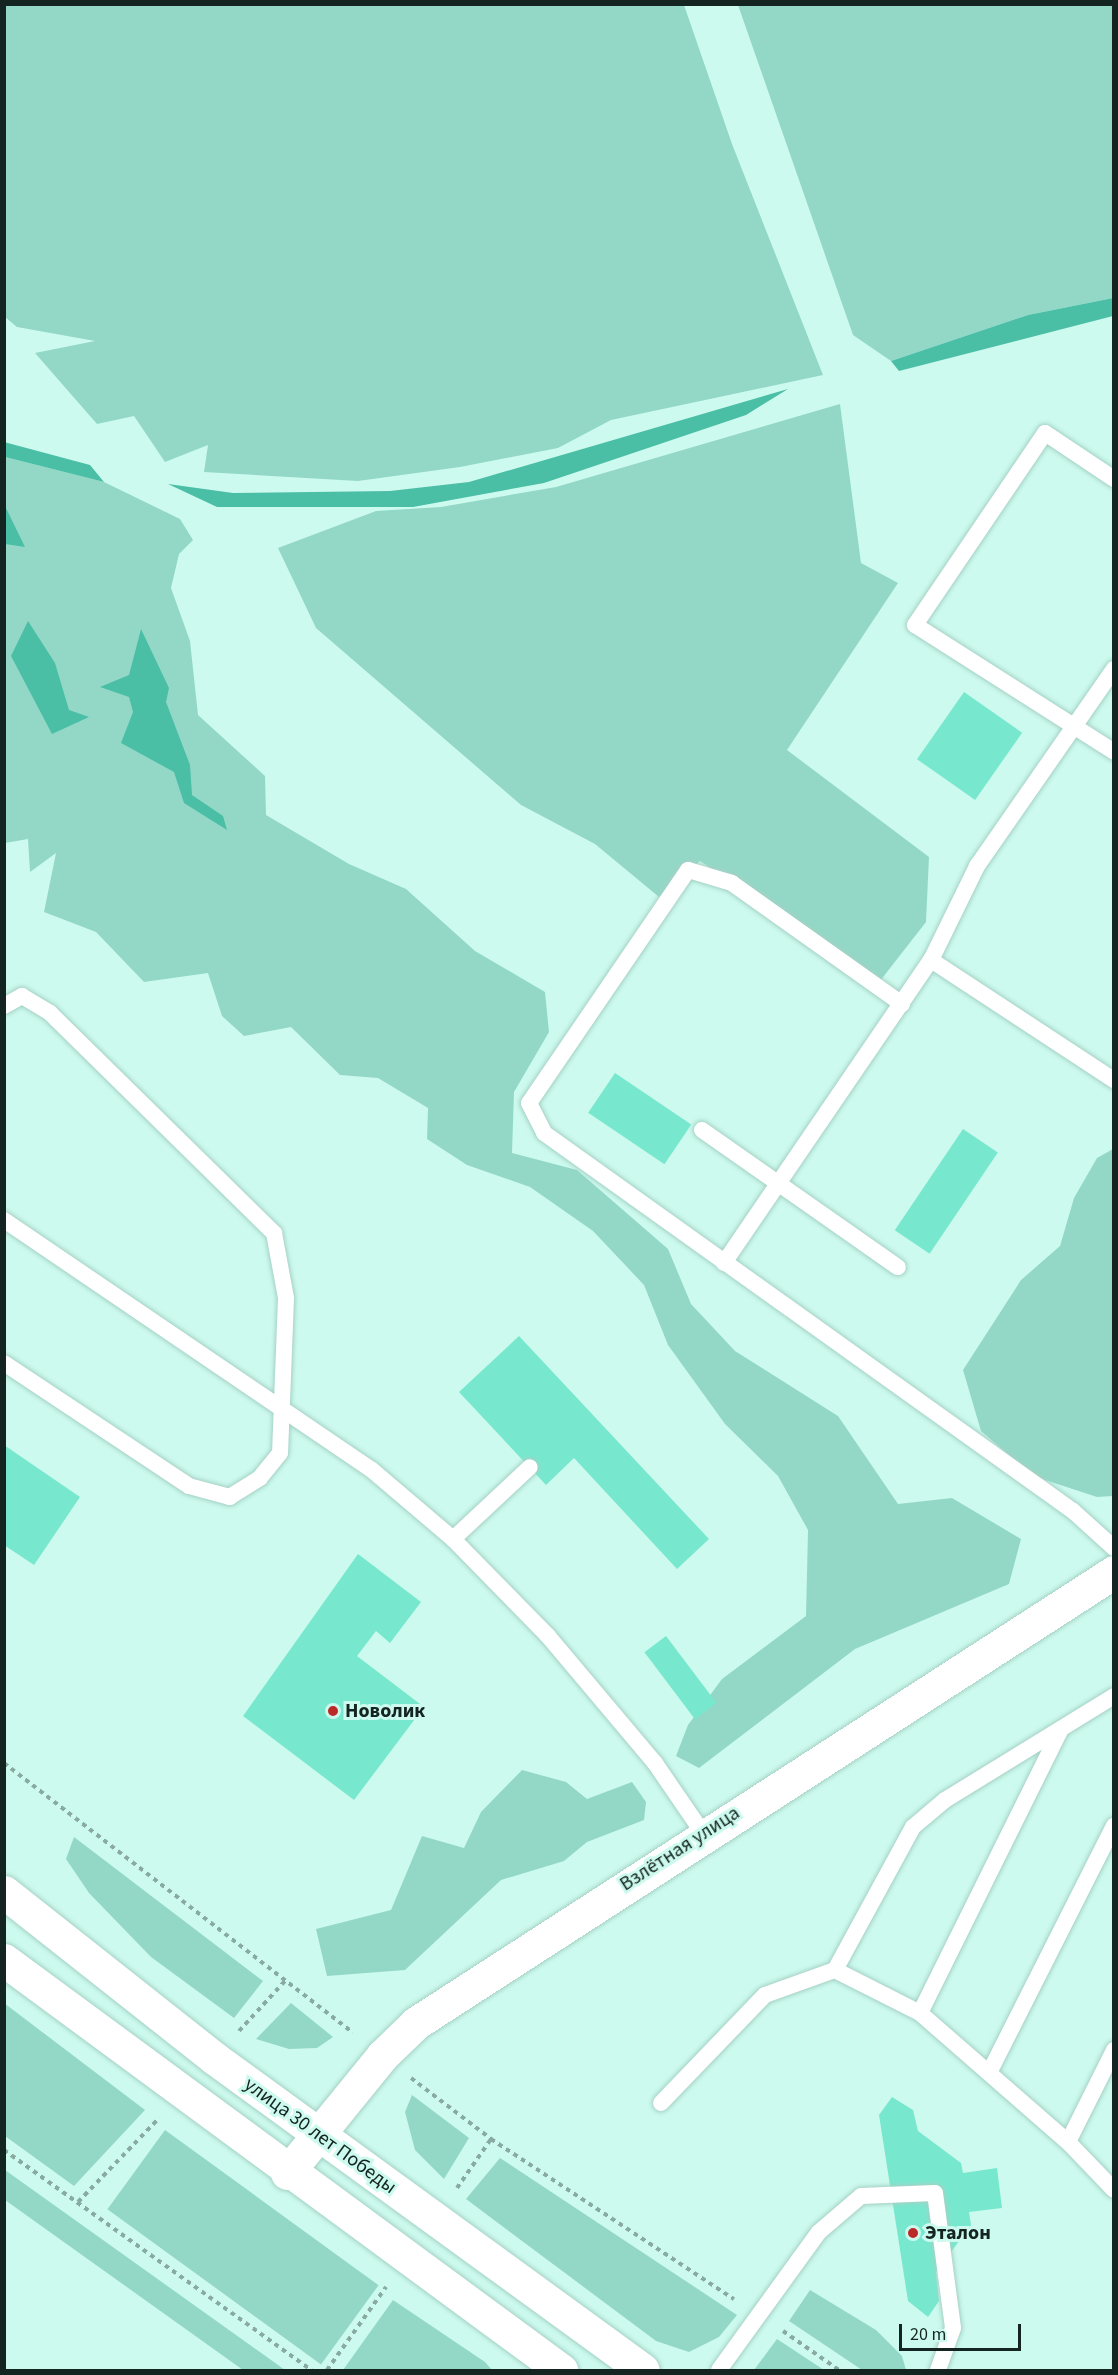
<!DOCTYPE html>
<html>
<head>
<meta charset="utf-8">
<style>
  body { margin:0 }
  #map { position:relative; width:1118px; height:2375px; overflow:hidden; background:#cdfaee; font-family:"Source Sans 3",sans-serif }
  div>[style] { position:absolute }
  .green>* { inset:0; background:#93d8c7; transform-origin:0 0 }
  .water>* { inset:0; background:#4bbea6 }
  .building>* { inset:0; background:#77e8ce; transform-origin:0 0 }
  .path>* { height:4px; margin-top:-2px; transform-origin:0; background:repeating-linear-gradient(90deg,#88aaa1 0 4.5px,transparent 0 9px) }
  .roads { filter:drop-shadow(0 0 2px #a5d1c5) drop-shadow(0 0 2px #a5d1c5) }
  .lane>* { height:16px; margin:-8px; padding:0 8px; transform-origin:8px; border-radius:8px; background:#fff }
  .street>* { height:33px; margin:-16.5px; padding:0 16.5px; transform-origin:16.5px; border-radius:16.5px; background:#fff }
  .secondary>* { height:33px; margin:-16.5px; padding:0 16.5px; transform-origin:16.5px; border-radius:16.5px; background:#fff }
  .dots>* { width:16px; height:16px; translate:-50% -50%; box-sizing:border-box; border:3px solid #cdfaee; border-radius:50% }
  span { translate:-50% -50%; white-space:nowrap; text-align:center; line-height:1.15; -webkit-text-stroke:6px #cdfaee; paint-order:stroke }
  .poi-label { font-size:20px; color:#142521; font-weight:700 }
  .left { translate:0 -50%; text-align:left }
  .street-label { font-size:20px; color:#142521 }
  .frame { position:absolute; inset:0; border:6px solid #142521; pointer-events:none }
  .scale { position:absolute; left:899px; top:2324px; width:122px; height:27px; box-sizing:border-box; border:3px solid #142521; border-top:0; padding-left:8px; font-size:18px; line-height:21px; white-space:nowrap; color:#142521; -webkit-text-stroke:4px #cdfaee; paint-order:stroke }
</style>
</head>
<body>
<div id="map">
  <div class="green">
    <div style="clip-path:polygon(4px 5px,684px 5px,732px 144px,823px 375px,611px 420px,558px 448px,460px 467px,358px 481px,204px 472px,208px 445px,165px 462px,134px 416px,97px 424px,35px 353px,95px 341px,17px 327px,5px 317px)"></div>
    <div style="clip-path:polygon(738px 5px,1113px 5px,1113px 298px,1028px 315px,891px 361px,853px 335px)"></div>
    <div style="clip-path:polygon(840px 404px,861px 563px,898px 583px,787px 750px,929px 857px,926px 922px,880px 981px,700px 861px,659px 897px,595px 844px,521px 805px,316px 628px,278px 548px,376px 511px,441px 507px,556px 487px)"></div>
    <div style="clip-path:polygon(5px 457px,104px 482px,180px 519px,193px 540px,179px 554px,171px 588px,190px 641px,198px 715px,265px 776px,266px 815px,349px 864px,406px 889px,475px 951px,545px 992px,549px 1032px,514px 1092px,512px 1153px,577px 1170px,668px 1249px,691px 1304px,735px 1351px,838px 1416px,898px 1504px,952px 1498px,1021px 1539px,1009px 1584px,855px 1649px,699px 1768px,676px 1756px,688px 1725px,722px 1679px,806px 1616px,808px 1530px,778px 1476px,725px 1424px,668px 1345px,644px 1285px,593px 1231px,530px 1187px,467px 1165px,427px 1139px,428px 1108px,378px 1078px,340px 1075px,291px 1027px,244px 1036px,222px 1016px,208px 973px,144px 982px,96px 932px,44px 912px,56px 853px,30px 872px,28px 839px,5px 843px)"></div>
    <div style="clip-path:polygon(1113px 1149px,1113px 1496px,1097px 1497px,1033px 1476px,981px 1431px,963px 1370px,1021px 1280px,1060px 1246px,1074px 1198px,1097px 1158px)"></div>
    <div style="clip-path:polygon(522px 1770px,566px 1782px,587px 1799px,632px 1782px,646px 1802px,644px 1820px,587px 1842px,564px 1861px,501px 1880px,405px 1970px,327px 1976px,316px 1929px,391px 1910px,422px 1836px,464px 1848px,481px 1812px)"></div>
    <div style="clip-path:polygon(74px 1837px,263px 1981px,234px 2018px,151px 1957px,89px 1893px,66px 1859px)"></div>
    <div style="clip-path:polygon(4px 2003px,145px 2110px,74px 2186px,5px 2136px)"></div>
    <div style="clip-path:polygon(291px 2003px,333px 2037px,317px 2048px,289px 2049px,256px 2039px)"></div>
    <div style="clip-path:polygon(412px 2095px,469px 2138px,444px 2179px,415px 2150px,405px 2112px)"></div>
    <div style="left:165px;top:2130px;width:264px;height:98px;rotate:36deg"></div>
    <div style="clip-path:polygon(500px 2158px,737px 2315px,719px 2337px,689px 2352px,656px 2341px,466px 2199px)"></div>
    <div style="clip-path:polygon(4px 2170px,5px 2170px,285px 2370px,243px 2370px,5px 2200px)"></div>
    <div style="clip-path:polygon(810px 2290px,876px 2330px,902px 2356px,906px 2370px,862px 2370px,789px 2321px)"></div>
    <div style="clip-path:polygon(393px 2300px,485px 2362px,492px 2370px,343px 2370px)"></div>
    <div style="clip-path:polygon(777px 2339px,824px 2370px,754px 2370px)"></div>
  </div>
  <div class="water">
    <div style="clip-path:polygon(1113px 298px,1113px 316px,899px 371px,891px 361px,1028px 315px)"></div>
    <div style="clip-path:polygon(788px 389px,746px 415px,544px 483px,413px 507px,217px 507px,168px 484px,233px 493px,390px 491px,469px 482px)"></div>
    <div style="clip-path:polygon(4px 442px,90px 465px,104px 482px,5px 457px)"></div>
    <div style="clip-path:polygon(5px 506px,25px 547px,5px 544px)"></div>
    <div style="clip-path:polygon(28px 621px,55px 663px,69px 710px,89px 717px,52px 734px,11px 656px)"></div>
    <div style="clip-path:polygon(141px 629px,169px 688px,166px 702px,190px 765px,192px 795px,223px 816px,227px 830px,184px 803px,174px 772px,121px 743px,133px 712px,129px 697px,100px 687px,129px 675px)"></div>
  </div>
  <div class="building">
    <div style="left:964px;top:692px;width:71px;height:82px;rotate:35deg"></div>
    <div style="left:615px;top:1073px;width:92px;height:48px;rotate:34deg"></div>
    <div style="left:963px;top:1129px;width:42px;height:122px;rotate:34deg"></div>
    <div style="clip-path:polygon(519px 1336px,709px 1539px,677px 1569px,574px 1458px,546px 1485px,459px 1392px)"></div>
    <div style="clip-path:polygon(4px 1445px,80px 1497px,34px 1565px,4px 1545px)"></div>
    <div style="clip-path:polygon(358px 1554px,421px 1602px,390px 1643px,376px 1631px,357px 1656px,424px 1707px,354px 1800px,243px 1716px)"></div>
    <div style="left:666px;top:1636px;width:84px;height:27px;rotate:53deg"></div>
    <div style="clip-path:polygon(892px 2097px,913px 2110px,918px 2131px,961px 2163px,963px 2173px,997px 2168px,1002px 2208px,969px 2212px,971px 2225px,936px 2272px,939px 2301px,928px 2317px,908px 2301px,879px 2115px)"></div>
  </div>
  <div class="path">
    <div style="left:4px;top:1763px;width:441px;rotate:37.7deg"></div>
    <div style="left:239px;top:2031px;width:68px;rotate:-47.4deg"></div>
    <div style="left:411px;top:2078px;width:101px;rotate:37.3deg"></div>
    <div style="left:491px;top:2139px;width:291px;rotate:33.4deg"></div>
    <div style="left:4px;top:2150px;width:378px;rotate:35.6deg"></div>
    <div style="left:457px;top:2188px;width:60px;rotate:-55.2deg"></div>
    <div style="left:78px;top:2202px;width:117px;rotate:-46deg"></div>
    <div style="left:783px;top:2331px;width:68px;rotate:34.9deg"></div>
    <div style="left:327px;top:2370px;width:102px;rotate:-54.6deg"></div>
  </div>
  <div class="roads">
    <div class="lane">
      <div style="left:1114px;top:479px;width:83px;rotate:-146.3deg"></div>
      <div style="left:1045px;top:433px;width:232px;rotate:124.1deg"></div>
      <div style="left:915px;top:625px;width:236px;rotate:32.5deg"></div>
      <div style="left:931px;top:960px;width:219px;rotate:33.3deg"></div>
      <div style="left:902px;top:1004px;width:209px;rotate:-144.6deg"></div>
      <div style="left:732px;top:883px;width:46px;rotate:-163.5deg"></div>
      <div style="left:688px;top:870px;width:282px;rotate:124.3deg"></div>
      <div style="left:529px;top:1103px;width:34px;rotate:63deg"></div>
      <div style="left:544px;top:1133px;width:650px;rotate:35.55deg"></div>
      <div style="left:1073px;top:1511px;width:55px;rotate:42.1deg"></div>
      <div style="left:4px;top:1006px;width:21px;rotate:-29deg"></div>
      <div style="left:22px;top:996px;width:33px;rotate:31deg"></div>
      <div style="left:50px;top:1013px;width:314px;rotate:44.5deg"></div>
      <div style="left:274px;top:1233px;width:66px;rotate:79.5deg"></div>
      <div style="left:286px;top:1298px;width:155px;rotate:92.2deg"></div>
      <div style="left:280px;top:1453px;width:32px;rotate:129deg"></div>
      <div style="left:260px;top:1478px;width:36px;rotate:148deg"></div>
      <div style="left:230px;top:1497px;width:42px;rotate:-165deg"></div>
      <div style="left:189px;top:1486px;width:222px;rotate:-146.4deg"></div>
      <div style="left:702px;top:1130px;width:239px;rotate:35deg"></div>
      <div style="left:4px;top:1220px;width:445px;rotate:34.2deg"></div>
      <div style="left:372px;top:1470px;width:106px;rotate:40.4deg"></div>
      <div style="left:453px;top:1539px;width:136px;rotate:45.6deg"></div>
      <div style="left:548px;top:1636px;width:166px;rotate:49.9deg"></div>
      <div style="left:655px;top:1763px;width:85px;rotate:55.6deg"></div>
      <div style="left:724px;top:1263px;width:367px;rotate:-55.7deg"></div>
      <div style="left:931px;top:960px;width:105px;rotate:-63.9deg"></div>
      <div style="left:977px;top:866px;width:240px;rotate:-55.2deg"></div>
      <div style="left:453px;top:1539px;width:105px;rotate:-43.1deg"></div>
      <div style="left:835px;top:1970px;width:163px;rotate:-61.4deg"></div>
      <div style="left:913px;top:1827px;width:42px;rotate:-40.2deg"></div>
      <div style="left:945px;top:1800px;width:198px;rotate:-31.6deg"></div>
      <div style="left:920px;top:2013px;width:317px;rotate:-63.6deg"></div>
      <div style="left:990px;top:2071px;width:275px;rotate:-63.2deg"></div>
      <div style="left:661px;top:2103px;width:150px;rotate:-46.1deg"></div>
      <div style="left:765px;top:1995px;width:74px;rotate:-19.7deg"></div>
      <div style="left:835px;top:1970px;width:95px;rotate:26.8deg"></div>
      <div style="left:920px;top:2013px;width:196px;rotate:41.1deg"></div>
      <div style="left:1068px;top:2142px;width:66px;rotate:46.2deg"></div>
      <div style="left:1068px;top:2142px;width:103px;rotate:-63.4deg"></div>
      <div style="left:719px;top:2370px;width:170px;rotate:-54.1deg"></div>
      <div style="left:819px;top:2232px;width:55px;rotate:-40.6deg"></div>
      <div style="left:861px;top:2196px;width:74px;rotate:-2.3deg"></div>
      <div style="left:935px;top:2193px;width:136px;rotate:82.4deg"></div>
      <div style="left:953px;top:2328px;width:45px;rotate:109.7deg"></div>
    </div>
    <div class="street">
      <div style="left:287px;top:2173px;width:151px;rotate:-50.9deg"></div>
      <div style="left:382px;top:2056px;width:47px;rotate:-44.1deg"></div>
      <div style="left:416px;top:2023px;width:831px;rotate:-32.87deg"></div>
    </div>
    <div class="secondary">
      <div style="left:4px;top:1892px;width:268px;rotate:38.3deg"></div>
      <div style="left:214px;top:2058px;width:530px;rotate:36.03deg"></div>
      <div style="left:4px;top:1960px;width:692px;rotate:36.36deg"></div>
    </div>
  </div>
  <div class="dots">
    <div style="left:333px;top:1711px;background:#b92a28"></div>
    <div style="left:913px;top:2233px;background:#b92a28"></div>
  </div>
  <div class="poi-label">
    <span class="left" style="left:345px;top:1711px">Новолик</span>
    <span class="left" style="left:925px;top:2233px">Эталон</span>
  </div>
  <div class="street-label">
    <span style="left:680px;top:1849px;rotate:-33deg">Взлётная улица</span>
    <span style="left:320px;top:2136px;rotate:36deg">улица 30 лет Победы</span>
  </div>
  <div class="frame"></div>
  <div class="scale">20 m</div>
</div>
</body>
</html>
